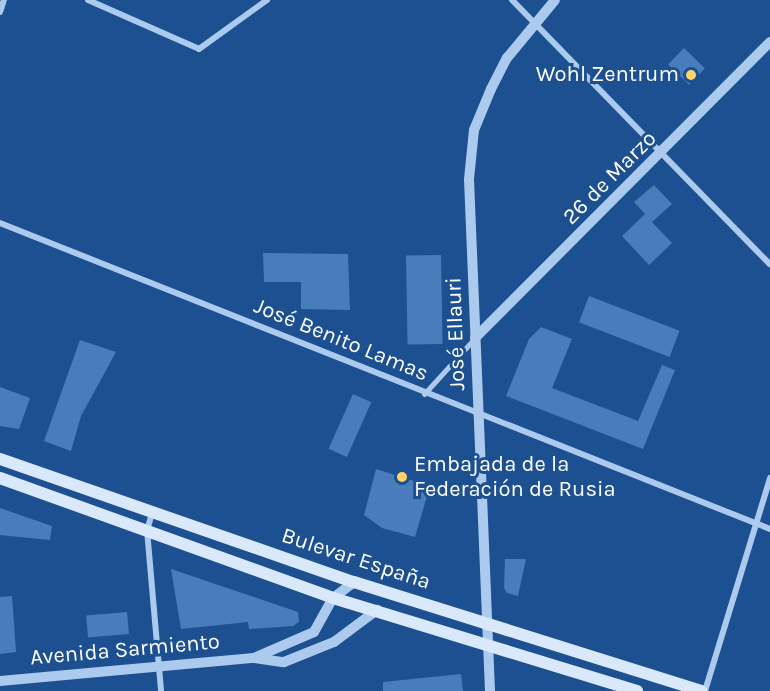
<!DOCTYPE html>
<html>
<head>
<meta charset="utf-8">
<style>
  body { margin:0 }
  #map { position:relative; width:770px; height:691px; overflow:hidden; background:#1c5091; font-family:Karla,sans-serif }
  div>[style] { position:absolute }
  .building>* { inset:0; background:#497cba; transform-origin:0 0 }
  .pedestrian>* { height:5px; margin:-2.5px; padding:0 2.5px; transform-origin:2.5px; border-radius:2.5px; background:#accaee }
  .minor>* { height:6px; margin:-3px; padding:0 3px; transform-origin:3px; border-radius:3px; background:#accaee }
  .tertiary>* { height:10px; margin:-5px; padding:0 5px; transform-origin:5px; border-radius:5px; background:#accaee }
  .secondary>* { height:12px; margin:-6px; padding:0 6px; transform-origin:6px; border-radius:6px; background:#d9e8fa }
  .dots>* { width:16px; height:16px; translate:-50% -50%; box-sizing:border-box; border:3px solid #1c5091; border-radius:50% }
  span { translate:-50% -50%; white-space:nowrap; text-align:center; line-height:1.15; -webkit-text-stroke:6px #1c5091; paint-order:stroke }
  .poi-label { font-size:22px; color:#fff }
  .right { translate:-100% -50%; text-align:right }
  .left { translate:0 -50%; text-align:left }
  .street-label { font-size:22px; color:#fff }
</style>
</head>
<body>
<div id="map">
  <div class="building">
    <div style="left:684px;top:48px;width:29px;height:23px;rotate:44deg"></div>
    <div style="clip-path:polygon(654px 185px,672px 204px,652px 222px,672px 243px,649px 265px,622px 236px,645px 214px,634px 202px)"></div>
    <div style="clip-path:polygon(263px 253px,348px 254px,350px 310px,301px 309px,301px 282px,264px 282px)"></div>
    <div style="left:441px;top:255px;width:89px;height:35px;rotate:89deg"></div>
    <div style="left:589px;top:296px;width:97px;height:28px;rotate:21deg"></div>
    <div style="clip-path:polygon(541px 327px,572px 339px,552px 388px,638px 421px,662px 365px,675px 370px,643px 449px,506px 396px,529px 339px)"></div>
    <div style="clip-path:polygon(80px 340px,116px 352px,81px 416px,71px 451px,44px 441px)"></div>
    <div style="clip-path:polygon(0 387px,30px 398px,19px 429px,0 426px)"></div>
    <div style="left:353px;top:394px;width:20px;height:60px;rotate:24deg"></div>
    <div style="clip-path:polygon(376px 469px,430px 486px,415px 537px,382px 528px,364px 515px)"></div>
    <div style="clip-path:polygon(0 508px,52px 526px,50px 540px,0 535px)"></div>
    <div style="clip-path:polygon(505px 559px,526px 559px,518px 596px,507px 593px,504px 588px)"></div>
    <div style="clip-path:polygon(171px 569px,298px 612px,299px 622px,293px 626px,249px 629px,248px 622px,181px 629px)"></div>
    <div style="clip-path:polygon(12px 596px,16px 652px,0 654px,0 597px)"></div>
    <div style="left:127px;top:612px;width:22px;height:41px;rotate:85deg"></div>
    <div style="clip-path:polygon(461px 674px,463px 691px,383px 691px,383px 682px)"></div>
  </div>
  <div class="pedestrian">
    <div style="left:424px;top:394px;width:74px;rotate:-47.7deg"></div>
  </div>
  <div class="minor">
    <div style="left:88px;top:0;width:121px;rotate:23.8deg"></div>
    <div style="left:199px;top:49px;width:84px;rotate:-35.8deg"></div>
    <div style="left:512px;top:0;width:369px;rotate:45.7deg"></div>
    <div style="left:0;top:12px;width:13px;rotate:-72deg"></div>
    <div style="left:0;top:223px;width:829px;rotate:21.67deg"></div>
    <div style="left:152px;top:513px;width:18px;rotate:106deg"></div>
    <div style="left:147px;top:530px;width:162px;rotate:85deg"></div>
    <div style="left:705px;top:691px;width:223px;rotate:-73deg"></div>
  </div>
  <div class="tertiary">
    <div style="left:475px;top:338px;width:418px;rotate:-45.1deg"></div>
    <div style="left:254px;top:658px;width:65px;rotate:-23.4deg"></div>
    <div style="left:314px;top:632px;width:39px;rotate:-61deg"></div>
    <div style="left:333px;top:598px;width:26px;rotate:-37deg"></div>
    <div style="left:0;top:681px;width:255px;rotate:-5.2deg"></div>
    <div style="left:254px;top:658px;width:30px;rotate:8deg"></div>
    <div style="left:284px;top:662px;width:54px;rotate:-21.8deg"></div>
    <div style="left:334px;top:642px;width:54px;rotate:-36.7deg"></div>
    <div style="left:490px;top:691px;width:512px;rotate:-92.35deg"></div>
    <div style="left:469px;top:179px;width:49px;rotate:-84.2deg"></div>
    <div style="left:474px;top:130px;width:44px;rotate:-67.5deg"></div>
    <div style="left:491px;top:89px;width:35px;rotate:-63deg"></div>
    <div style="left:507px;top:58px;width:75px;rotate:-50.4deg"></div>
  </div>
  <div class="secondary">
    <div style="left:0;top:459px;width:375px;rotate:19.2deg"></div>
    <div style="left:354px;top:582px;width:364px;rotate:17.4deg"></div>
    <div style="left:0;top:478px;width:354px;rotate:19.8deg"></div>
    <div style="left:333px;top:598px;width:318px;rotate:17deg"></div>
  </div>
  <div class="dots">
    <div style="left:691px;top:75px;background:#ffd26a"></div>
    <div style="left:402px;top:477px;background:#ffd26a"></div>
  </div>
  <div class="poi-label">
    <span class="right" style="left:679px;top:75px">Wohl Zentrum</span>
    <span class="left" style="left:414px;top:477px">Embajada de la<br>Federación de Rusia</span>
  </div>
  <div class="street-label">
    <span style="left:610px;top:178px;rotate:-45deg">26 de Marzo</span>
    <span style="left:456px;top:334px;rotate:-92deg">José Ellauri</span>
    <span style="left:341px;top:340px;rotate:22deg">José Benito Lamas</span>
    <span style="left:356px;top:559px;rotate:18deg">Bulevar España</span>
    <span style="left:125px;top:650px;rotate:-5deg">Avenida Sarmiento</span>
  </div>
</div>
</body>
</html>
